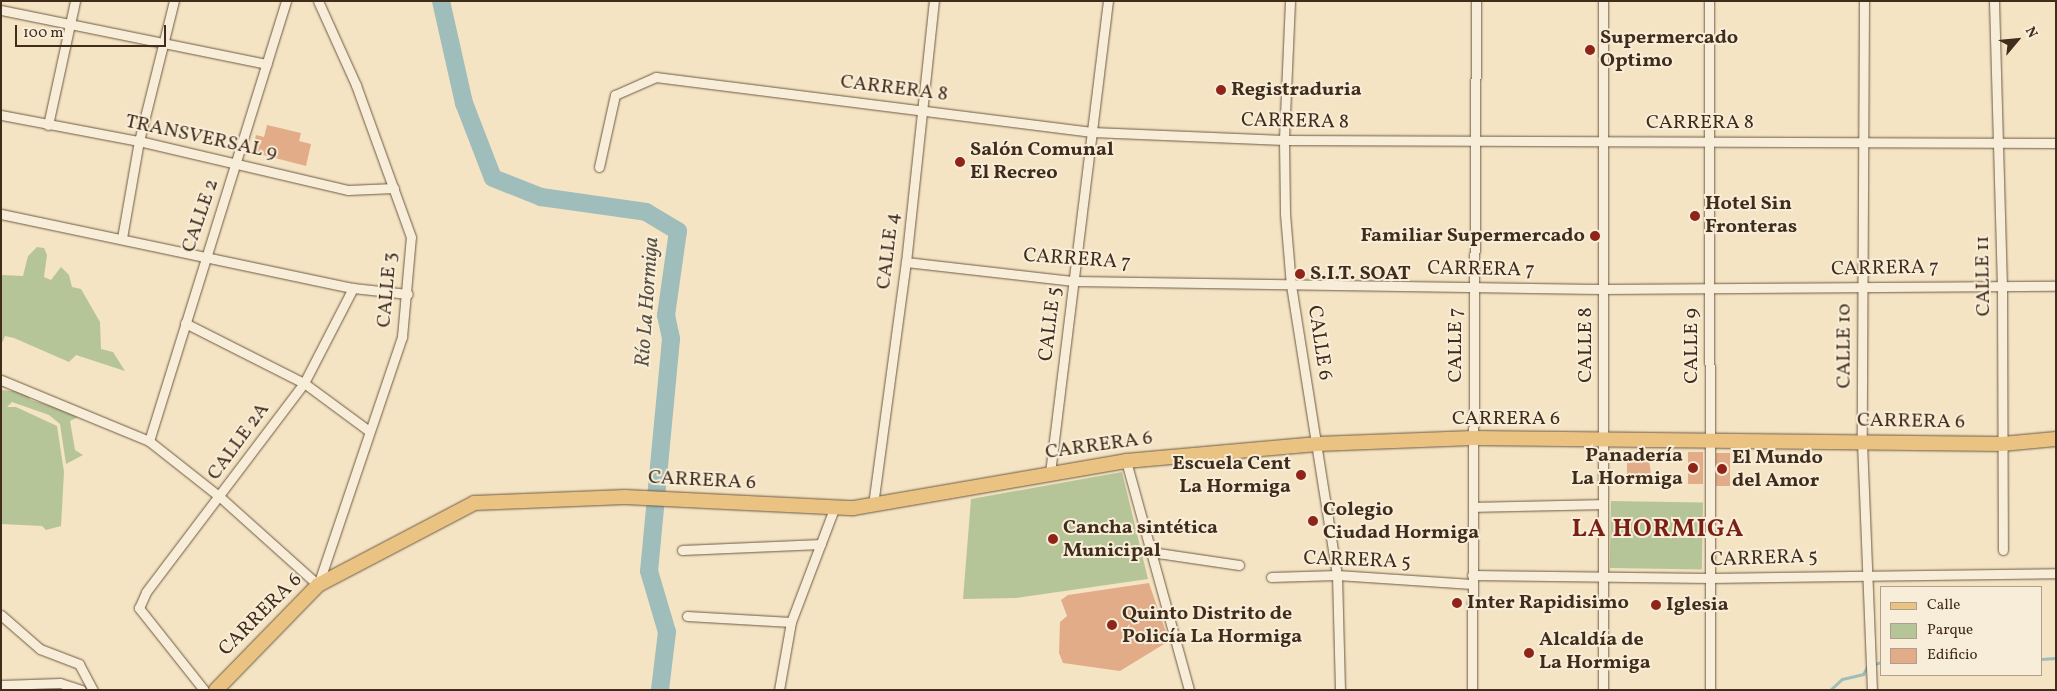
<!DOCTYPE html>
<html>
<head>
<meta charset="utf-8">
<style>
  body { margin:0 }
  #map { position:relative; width:2057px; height:691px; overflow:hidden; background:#f5e4c3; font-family:Vollkorn,serif }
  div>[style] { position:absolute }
  .green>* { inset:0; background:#b6c598; transform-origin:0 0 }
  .stream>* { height:3px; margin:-1.5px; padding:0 1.5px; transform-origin:1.5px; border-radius:1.5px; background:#9ebdbb }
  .river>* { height:18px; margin:-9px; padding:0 9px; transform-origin:9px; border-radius:9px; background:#9ebdbb }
  .building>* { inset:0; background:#e2ac89; transform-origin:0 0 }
  .roads { filter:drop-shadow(0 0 1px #6d5a44) drop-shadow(0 0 1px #6d5a44) }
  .minor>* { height:9px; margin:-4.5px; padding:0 4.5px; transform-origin:4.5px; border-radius:4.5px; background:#f8edd8 }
  .primary>* { height:14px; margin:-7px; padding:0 7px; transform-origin:7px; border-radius:7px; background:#eac282 }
  .dots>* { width:14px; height:14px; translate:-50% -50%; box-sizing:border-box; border:2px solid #f8edd8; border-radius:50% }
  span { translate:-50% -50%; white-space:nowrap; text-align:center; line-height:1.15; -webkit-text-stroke:4px #f8edd8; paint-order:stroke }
  .poi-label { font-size:20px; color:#402c1a; font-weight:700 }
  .left { translate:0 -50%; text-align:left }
  .right { translate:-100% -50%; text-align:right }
  .street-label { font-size:20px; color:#402c1a }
  .water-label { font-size:21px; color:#585042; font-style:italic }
  .district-label { font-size:25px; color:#7a1f14; font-weight:700; letter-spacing:1px }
  .frame { position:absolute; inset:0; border:2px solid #402c1a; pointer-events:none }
  .legend { position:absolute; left:1880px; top:586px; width:162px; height:90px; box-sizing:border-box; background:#f8edd8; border:1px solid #aea08c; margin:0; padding:6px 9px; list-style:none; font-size:15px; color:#402c1a }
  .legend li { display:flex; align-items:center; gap:10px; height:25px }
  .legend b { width:25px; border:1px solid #aea08c }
  .north { position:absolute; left:1992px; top:15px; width:50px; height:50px; -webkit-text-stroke:4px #f8edd8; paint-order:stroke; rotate:62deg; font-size:14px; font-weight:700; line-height:20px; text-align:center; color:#402c1a }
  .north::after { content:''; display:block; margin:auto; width:18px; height:22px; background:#402c1a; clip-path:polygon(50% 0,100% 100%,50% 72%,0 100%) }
  .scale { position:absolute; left:15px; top:25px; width:151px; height:22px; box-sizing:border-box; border:2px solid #402c1a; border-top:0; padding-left:6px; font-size:15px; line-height:18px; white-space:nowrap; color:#402c1a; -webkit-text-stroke:4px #f8edd8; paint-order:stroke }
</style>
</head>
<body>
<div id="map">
  <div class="green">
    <div style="clip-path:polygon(37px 247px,44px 248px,47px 255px,44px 277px,51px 280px,61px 267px,69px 275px,72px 287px,81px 289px,100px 322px,101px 349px,113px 352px,125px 371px,76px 355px,69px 362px,14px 338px,5px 336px,1px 345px,1px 275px,23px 276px,28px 256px)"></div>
    <div style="clip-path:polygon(1px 390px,24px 392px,31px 400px,82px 415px,70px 421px,75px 450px,83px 455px,66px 464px,60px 424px,49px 415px,12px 402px,7px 407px,16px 407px,57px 426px,64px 472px,61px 526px,46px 530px,42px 526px,1px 524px)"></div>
    <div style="clip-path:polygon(1122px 472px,1148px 579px,1016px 598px,963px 599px,971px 499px)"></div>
    <div style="left:1611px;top:501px;width:92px;height:67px;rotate:1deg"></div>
  </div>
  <div class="stream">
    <div style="left:2041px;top:659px;width:15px;rotate:-4deg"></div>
    <div style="left:1830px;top:690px;width:16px;rotate:-43deg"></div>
    <div style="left:1842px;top:679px;width:22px;rotate:-13deg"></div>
    <div style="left:1863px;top:674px;width:8px;rotate:-60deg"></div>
    <div style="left:1867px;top:667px;width:15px;rotate:-20deg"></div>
  </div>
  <div class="river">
    <div style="left:441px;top:1px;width:105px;rotate:77.3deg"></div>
    <div style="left:464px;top:103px;width:80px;rotate:68.9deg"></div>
    <div style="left:493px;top:178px;width:52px;rotate:21.6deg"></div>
    <div style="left:541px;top:197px;width:106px;rotate:8.1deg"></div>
    <div style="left:646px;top:212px;width:37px;rotate:31deg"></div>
    <div style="left:678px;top:231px;width:85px;rotate:98.1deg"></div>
    <div style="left:666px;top:315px;width:25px;rotate:78deg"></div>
    <div style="left:671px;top:339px;width:233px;rotate:95.4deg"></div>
    <div style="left:649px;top:571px;width:64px;rotate:73.6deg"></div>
    <div style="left:667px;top:632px;width:58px;rotate:96.9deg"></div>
  </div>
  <div class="building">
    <div style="clip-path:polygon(267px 125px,301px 133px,299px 141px,311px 144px,306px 166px,252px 152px,256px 135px,264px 137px)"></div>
    <div style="left:1688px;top:452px;width:15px;height:32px"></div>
    <div style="left:1716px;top:453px;width:14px;height:33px"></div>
    <div style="clip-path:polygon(1649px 460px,1651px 474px,1627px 475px,1627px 463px)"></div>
    <div style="clip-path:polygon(1149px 583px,1169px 641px,1120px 671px,1063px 663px,1059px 653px,1060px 622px,1067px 616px,1061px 600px,1068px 595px)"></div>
  </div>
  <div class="roads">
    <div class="minor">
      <div style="left:1290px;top:1px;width:139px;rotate:92.5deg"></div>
      <div style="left:1284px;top:140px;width:74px;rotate:89.2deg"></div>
      <div style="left:1285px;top:214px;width:71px;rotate:85.2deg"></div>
      <div style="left:1291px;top:285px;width:294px;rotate:81deg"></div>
      <div style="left:1337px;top:575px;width:115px;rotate:88.5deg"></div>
      <div style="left:1709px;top:1px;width:689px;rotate:89.92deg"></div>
      <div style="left:1864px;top:1px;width:441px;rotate:90.3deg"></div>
      <div style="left:1862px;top:442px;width:248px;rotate:87.7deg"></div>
      <div style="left:1994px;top:1px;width:284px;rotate:88.4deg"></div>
      <div style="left:2002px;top:285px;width:265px;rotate:89.8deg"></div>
      <div style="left:1px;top:10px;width:271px;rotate:11.5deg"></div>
      <div style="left:1px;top:115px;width:140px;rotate:10.7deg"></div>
      <div style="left:139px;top:141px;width:215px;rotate:13.2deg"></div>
      <div style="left:348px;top:190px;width:46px;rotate:-2.5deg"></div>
      <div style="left:48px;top:125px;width:127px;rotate:-77.7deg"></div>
      <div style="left:599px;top:167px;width:74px;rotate:-77.5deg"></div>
      <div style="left:615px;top:95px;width:45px;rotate:-23.7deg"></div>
      <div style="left:656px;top:77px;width:439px;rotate:7.2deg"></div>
      <div style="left:1092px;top:132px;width:192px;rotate:2.4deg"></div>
      <div style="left:1284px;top:140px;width:772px;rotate:0.22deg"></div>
      <div style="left:1px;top:214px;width:360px;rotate:11.9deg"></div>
      <div style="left:353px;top:288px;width:55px;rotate:6.2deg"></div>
      <div style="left:122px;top:238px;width:98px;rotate:-80.1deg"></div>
      <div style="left:139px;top:141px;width:144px;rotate:-76deg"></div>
      <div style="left:906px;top:262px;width:169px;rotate:6.5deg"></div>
      <div style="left:1074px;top:281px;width:529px;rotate:0.87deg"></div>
      <div style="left:1603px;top:289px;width:453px;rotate:-0.4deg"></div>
      <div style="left:185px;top:323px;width:133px;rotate:26.8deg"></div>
      <div style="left:304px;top:383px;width:81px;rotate:36.4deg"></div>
      <div style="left:1px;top:380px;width:160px;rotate:22.4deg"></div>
      <div style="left:149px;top:441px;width:90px;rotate:38.3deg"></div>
      <div style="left:220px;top:497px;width:132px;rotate:41.9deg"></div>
      <div style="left:318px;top:585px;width:262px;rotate:-71.3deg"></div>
      <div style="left:402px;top:337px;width:100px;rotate:-84.9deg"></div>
      <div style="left:411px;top:237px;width:162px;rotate:-109.9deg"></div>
      <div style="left:356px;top:85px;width:92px;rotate:-114.3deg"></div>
      <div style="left:149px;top:441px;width:461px;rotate:-72.7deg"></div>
      <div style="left:1126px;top:461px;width:238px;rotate:74.6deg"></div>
      <div style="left:1050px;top:473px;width:476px;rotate:-83deg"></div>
      <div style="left:873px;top:505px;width:245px;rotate:-82.3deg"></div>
      <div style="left:906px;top:262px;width:262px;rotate:-83.9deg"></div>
      <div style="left:1473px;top:507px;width:130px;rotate:-1.3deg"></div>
      <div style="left:682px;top:550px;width:139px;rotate:-2.5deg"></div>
      <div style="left:1151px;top:552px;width:89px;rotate:8.4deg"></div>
      <div style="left:1472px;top:575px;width:238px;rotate:0.7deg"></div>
      <div style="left:1710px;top:578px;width:346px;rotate:-0.8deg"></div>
      <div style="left:1271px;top:577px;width:66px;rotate:-1.7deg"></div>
      <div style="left:1337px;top:575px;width:135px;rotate:3.8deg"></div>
      <div style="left:1px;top:615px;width:52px;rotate:41.1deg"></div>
      <div style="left:40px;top:649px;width:42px;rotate:21deg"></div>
      <div style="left:79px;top:664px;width:30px;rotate:62deg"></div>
      <div style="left:687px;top:616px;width:104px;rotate:3.3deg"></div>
      <div style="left:1px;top:685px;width:59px;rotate:-1.9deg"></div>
      <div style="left:60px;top:683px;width:22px;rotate:18deg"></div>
      <div style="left:204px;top:690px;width:105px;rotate:-128.4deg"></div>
      <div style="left:139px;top:608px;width:17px;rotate:-66deg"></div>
      <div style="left:146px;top:592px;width:262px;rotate:-52.9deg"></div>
      <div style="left:304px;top:383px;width:107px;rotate:-62.7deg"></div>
      <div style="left:779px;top:690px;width:69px;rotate:-80deg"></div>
      <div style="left:791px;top:622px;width:121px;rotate:-69.2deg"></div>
      <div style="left:1472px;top:690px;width:689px;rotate:-89.67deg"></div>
      <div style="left:1603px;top:690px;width:689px;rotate:-90deg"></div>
    </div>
    <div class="primary">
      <div style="left:216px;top:690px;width:146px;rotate:-45.8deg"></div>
      <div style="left:318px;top:585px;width:176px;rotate:-27.7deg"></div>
      <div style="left:474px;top:503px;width:151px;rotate:-2.3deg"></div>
      <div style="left:625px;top:497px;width:229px;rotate:2.8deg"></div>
      <div style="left:854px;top:508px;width:276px;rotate:-9.8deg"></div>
      <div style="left:1126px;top:461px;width:192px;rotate:-5.1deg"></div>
      <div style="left:1317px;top:444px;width:156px;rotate:-2.2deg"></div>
      <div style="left:1473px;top:438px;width:529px;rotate:0.65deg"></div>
      <div style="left:2002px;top:444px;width:54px;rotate:-5.3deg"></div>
    </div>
  </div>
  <div class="dots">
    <div style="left:1590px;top:50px;background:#8f2418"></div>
    <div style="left:1221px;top:90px;background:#8f2418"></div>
    <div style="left:960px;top:162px;background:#8f2418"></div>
    <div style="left:1695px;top:216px;background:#8f2418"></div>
    <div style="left:1595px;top:236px;background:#8f2418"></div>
    <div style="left:1300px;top:274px;background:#8f2418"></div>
    <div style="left:1693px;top:468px;background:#8f2418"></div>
    <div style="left:1722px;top:469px;background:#8f2418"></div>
    <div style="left:1301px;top:475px;background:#8f2418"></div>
    <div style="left:1313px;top:521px;background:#8f2418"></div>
    <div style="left:1053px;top:539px;background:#8f2418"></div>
    <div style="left:1457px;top:603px;background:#8f2418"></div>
    <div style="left:1656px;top:605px;background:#8f2418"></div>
    <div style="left:1112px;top:625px;background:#8f2418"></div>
    <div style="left:1529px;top:653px;background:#8f2418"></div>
  </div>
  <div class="poi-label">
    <span class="left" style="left:1600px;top:50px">Supermercado<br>Optimo</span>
    <span class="left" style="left:1231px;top:90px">Registraduria</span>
    <span class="left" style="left:970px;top:162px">Salón Comunal<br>El Recreo</span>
    <span class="left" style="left:1705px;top:216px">Hotel Sin<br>Fronteras</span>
    <span class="right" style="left:1585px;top:236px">Familiar Supermercado</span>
    <span class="left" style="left:1310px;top:274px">S.I.T. SOAT</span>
    <span class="right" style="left:1683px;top:468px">Panadería<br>La Hormiga</span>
    <span class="left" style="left:1732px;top:470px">El Mundo<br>del Amor</span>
    <span class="right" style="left:1291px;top:476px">Escuela Cent<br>La Hormiga</span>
    <span class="left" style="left:1323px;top:522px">Colegio<br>Ciudad Hormiga</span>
    <span class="left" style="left:1063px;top:540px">Cancha sintética<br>Municipal</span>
    <span class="left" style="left:1467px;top:603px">Inter Rapidisimo</span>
    <span class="left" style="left:1666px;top:605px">Iglesia</span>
    <span class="left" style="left:1122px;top:626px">Quinto Distrito de<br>Policía La Hormiga</span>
    <span class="left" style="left:1539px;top:652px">Alcaldía de<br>La Hormiga</span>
  </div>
  <div class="street-label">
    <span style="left:894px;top:89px;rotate:7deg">CARRERA 8</span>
    <span style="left:1295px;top:122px;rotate:1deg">CARRERA 8</span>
    <span style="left:1700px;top:123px">CARRERA 8</span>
    <span style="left:201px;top:138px;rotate:12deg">TRANSVERSAL 9</span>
    <span style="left:201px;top:216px;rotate:-71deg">CALLE 2</span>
    <span style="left:889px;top:251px;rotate:-83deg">CALLE 4</span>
    <span style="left:1077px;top:260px;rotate:4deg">CARRERA 7</span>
    <span style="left:1885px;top:269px;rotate:-1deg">CARRERA 7</span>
    <span style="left:1481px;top:270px;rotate:1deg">CARRERA 7</span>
    <span style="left:1984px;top:276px;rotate:-91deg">CALLE 11</span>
    <span style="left:388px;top:290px;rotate:-85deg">CALLE 3</span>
    <span style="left:1051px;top:324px;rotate:-83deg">CALLE 5</span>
    <span style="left:1319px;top:343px;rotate:81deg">CALLE 6</span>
    <span style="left:1456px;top:345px;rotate:-90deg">CALLE 7</span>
    <span style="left:1586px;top:345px;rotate:-90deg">CALLE 8</span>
    <span style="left:1692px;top:346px;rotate:-90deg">CALLE 9</span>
    <span style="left:1845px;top:346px;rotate:-90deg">CALLE 10</span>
    <span style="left:1506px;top:419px">CARRERA 6</span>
    <span style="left:1911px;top:422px;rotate:1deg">CARRERA 6</span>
    <span style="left:239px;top:442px;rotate:-54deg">CALLE 2A</span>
    <span style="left:1099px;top:446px;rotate:-8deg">CARRERA 6</span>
    <span style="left:702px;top:481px;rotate:3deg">CARRERA 6</span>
    <span style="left:1764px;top:559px;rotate:-2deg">CARRERA 5</span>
    <span style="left:1357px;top:561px;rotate:2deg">CARRERA 5</span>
    <span style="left:261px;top:615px;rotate:-45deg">CARRERA 6</span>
  </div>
  <div class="water-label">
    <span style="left:648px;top:302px;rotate:-86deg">Río La Hormiga</span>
  </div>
  <div class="district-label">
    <span style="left:1658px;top:530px">LA HORMIGA</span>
  </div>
  <div class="frame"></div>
  <ul class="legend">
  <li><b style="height:6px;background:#eac282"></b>Calle</li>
  <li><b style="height:14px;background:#b6c598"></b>Parque</li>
  <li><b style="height:14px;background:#e2ac89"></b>Edificio</li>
  </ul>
  <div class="north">N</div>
  <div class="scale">100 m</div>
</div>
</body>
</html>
